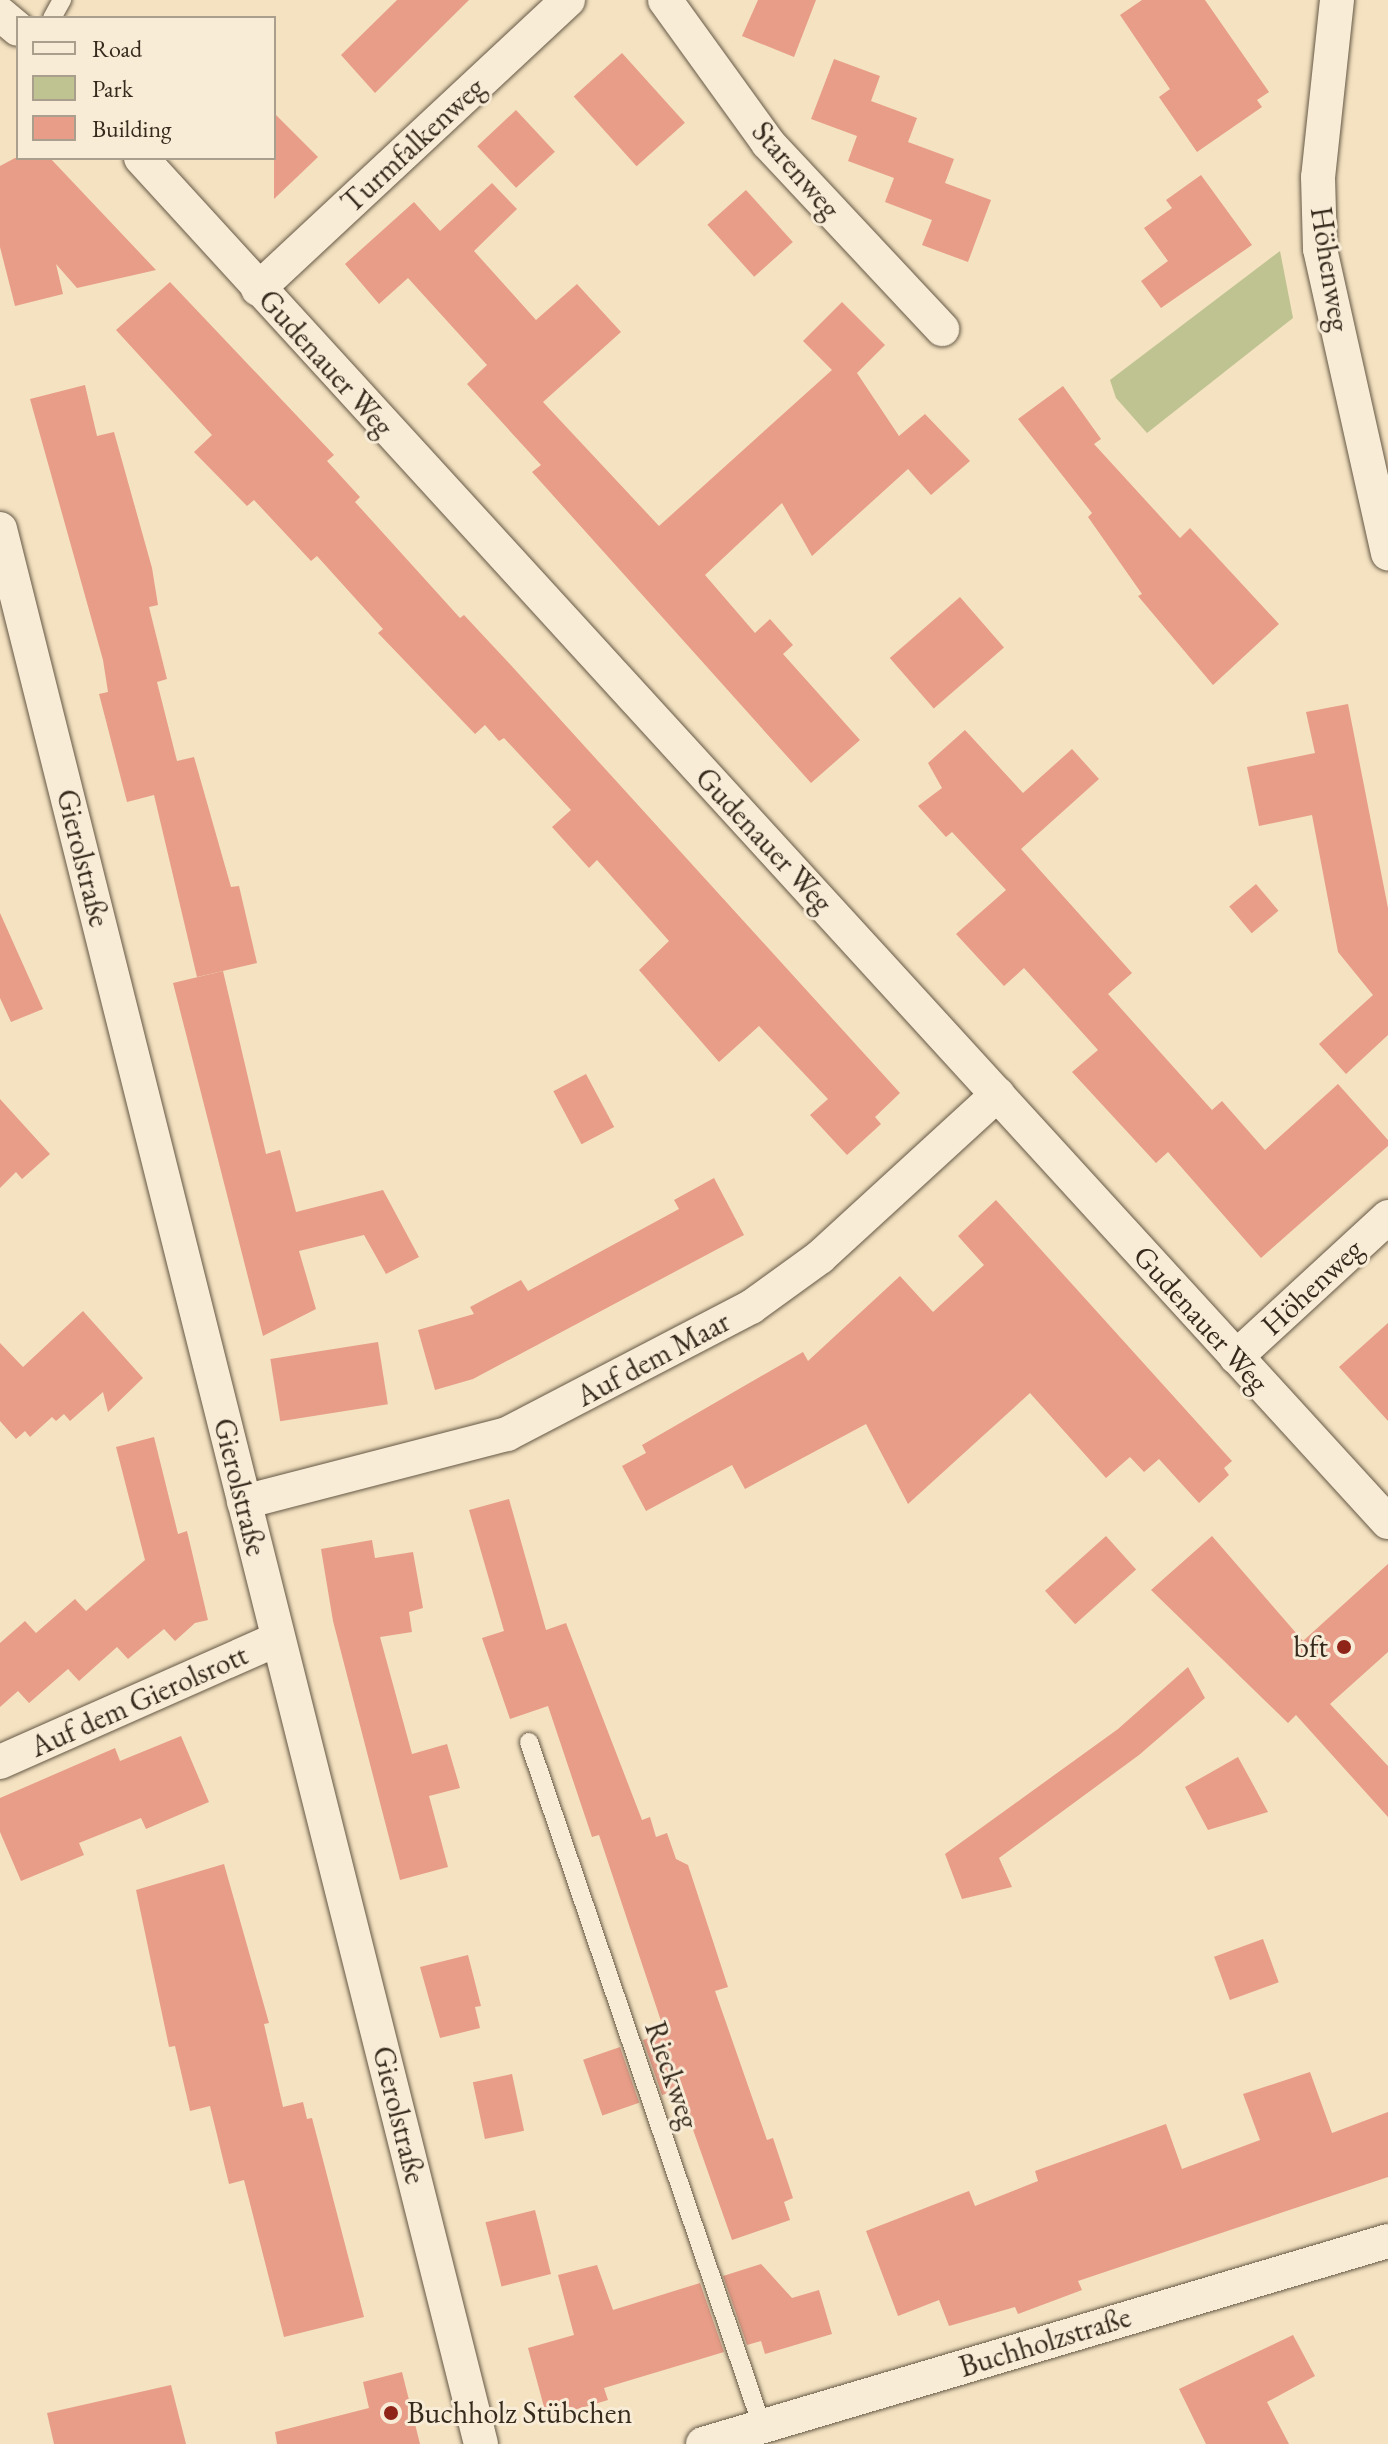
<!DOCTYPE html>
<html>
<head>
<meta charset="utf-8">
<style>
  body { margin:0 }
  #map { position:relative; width:1388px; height:2444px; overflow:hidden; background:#f4e2c1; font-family:"EB Garamond",serif }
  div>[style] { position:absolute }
  .green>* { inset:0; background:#bfc291 }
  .building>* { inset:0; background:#e79d88; transform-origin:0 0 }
  .roads { filter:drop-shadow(0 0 2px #655845) drop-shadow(0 0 2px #655845) }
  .service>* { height:18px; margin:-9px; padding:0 9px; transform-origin:9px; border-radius:9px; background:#f8ecd7 }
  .minor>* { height:34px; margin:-17px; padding:0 17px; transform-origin:17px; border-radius:17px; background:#f8ecd7 }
  .dots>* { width:22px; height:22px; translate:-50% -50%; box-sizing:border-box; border:4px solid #f8ecd7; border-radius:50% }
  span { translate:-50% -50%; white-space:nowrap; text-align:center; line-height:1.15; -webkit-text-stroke:6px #f8ecd7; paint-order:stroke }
  .street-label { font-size:30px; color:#352a1c }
  .poi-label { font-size:30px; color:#352a1c }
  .right { translate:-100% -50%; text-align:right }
  .left { translate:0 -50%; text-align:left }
  .legend { position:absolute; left:16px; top:16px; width:260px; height:144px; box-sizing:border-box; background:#f8ecd7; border:2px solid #aa9e8c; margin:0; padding:10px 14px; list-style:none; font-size:24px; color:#352a1c }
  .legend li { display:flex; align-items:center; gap:16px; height:40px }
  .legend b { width:40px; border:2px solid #aa9e8c }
</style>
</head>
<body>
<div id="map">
  <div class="green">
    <div style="clip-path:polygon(1280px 251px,1293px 318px,1147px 433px,1116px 398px,1110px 380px)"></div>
  </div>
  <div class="building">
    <div style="clip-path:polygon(397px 0,469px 0,375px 93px,341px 55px)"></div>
    <div style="clip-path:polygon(758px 0,816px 0,794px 57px,742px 36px)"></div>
    <div style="clip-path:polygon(1142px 0,1205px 0,1269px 92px,1257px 100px,1262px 107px,1197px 152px,1159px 97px,1170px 89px,1120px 15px)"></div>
    <div style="left:622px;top:53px;width:94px;height:65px;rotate:48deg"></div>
    <div style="clip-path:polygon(834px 59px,880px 76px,871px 101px,917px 118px,908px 142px,954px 159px,945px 183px,991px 200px,968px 262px,922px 245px,932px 220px,885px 202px,894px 178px,848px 161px,857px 136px,811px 119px)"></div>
    <div style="left:516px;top:110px;width:57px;height:53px;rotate:47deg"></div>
    <div style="clip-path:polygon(274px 113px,318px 157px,274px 199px)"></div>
    <div style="clip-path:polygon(15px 158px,50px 158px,156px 270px,77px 288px,56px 264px,63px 294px,15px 306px,0 247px,0 166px)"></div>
    <div style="clip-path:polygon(1201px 175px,1252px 245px,1161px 308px,1141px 281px,1168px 261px,1144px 228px,1172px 208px,1166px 200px)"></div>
    <div style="clip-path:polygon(492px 183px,517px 209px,474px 251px,536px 320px,577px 284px,621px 332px,543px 402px,659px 526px,832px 370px,803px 341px,842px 302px,885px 345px,857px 373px,899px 436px,925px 414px,970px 461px,931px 495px,908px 469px,812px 556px,782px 503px,705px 575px,755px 633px,770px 619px,793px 645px,783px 654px,860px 740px,811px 783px,532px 472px,541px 465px,467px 384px,487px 365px,408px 278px,379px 304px,345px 264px,414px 202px,440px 231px)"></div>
    <div style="left:746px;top:190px;width:70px;height:52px;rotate:48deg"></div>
    <div style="clip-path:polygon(170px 282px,334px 455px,327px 461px,360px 497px,355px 502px,460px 618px,464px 615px,507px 661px,900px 1093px,875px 1117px,881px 1124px,847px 1155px,810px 1115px,828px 1099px,759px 1026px,719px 1062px,639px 970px,669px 941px,597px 860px,589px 868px,552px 827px,571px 810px,504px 738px,499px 741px,485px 725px,475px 734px,378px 633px,383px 629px,317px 556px,311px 561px,254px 500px,247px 506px,194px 452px,212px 435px,116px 330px)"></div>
    <div style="clip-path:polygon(85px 385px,97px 436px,114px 432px,152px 568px,158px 605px,149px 607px,167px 679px,157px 682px,177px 761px,194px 757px,231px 887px,239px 886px,257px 963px,197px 977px,154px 795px,127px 802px,99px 694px,108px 692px,103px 660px,30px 399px)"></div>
    <div style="clip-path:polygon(1063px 386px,1101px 439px,1094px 444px,1180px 538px,1190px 528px,1279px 624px,1213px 685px,1138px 596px,1142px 594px,1088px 517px,1092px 513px,1018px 419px)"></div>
    <div style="left:960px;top:597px;width:67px;height:93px;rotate:49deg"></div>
    <div style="clip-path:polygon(1348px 704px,1388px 908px,1388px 1035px,1346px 1074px,1319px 1044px,1373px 995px,1338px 952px,1312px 815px,1259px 826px,1247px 767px,1315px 753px,1306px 712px)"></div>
    <div style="clip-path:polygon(965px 730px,1023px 793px,1072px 749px,1099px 779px,1021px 849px,1132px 973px,1108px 994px,1212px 1110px,1222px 1101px,1265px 1150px,1338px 1084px,1388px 1140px,1388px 1146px,1261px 1258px,1168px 1152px,1156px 1163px,1072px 1072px,1098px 1050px,1024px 968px,1004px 986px,956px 934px,1006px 890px,952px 832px,946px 837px,918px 806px,942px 788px,928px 763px)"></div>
    <div style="left:1256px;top:884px;width:35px;height:35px;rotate:50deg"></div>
    <div style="clip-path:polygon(0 913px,43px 1009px,11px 1022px,0 998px)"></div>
    <div style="clip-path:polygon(223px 971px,266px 1154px,280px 1150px,296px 1212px,383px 1190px,419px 1257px,386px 1274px,364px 1235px,299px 1251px,316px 1309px,263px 1336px,173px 983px)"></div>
    <div style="left:586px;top:1074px;width:60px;height:37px;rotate:62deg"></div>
    <div style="clip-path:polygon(0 1099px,50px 1154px,22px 1179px,16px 1172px,0 1188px)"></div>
    <div style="clip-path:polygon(714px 1178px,744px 1235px,473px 1379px,435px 1390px,418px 1330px,474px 1314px,470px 1307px,521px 1280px,528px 1291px,679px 1209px,674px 1200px)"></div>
    <div style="clip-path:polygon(996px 1200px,1232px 1461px,1224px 1468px,1229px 1475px,1199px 1503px,1159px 1459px,1144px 1472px,1130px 1457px,1106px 1478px,1030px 1393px,908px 1504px,866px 1424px,745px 1489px,732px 1465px,646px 1511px,622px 1466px,646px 1453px,642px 1445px,803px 1352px,808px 1361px,900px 1276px,933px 1312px,984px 1265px,958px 1236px)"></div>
    <div style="clip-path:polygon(83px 1311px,143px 1378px,108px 1412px,103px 1392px,70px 1421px,64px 1414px,56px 1421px,52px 1417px,30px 1437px,25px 1431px,16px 1439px,0 1421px,0 1343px,23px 1367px)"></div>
    <div style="clip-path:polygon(1388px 1323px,1388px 1421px,1339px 1367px)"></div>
    <div style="left:378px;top:1342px;width:63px;height:109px;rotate:81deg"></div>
    <div style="clip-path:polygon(154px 1437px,178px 1534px,187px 1531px,208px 1620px,195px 1623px,175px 1641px,164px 1629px,128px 1659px,117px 1647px,79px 1681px,68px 1669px,29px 1703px,18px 1691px,0 1707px,0 1643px,25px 1621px,36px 1633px,75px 1599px,86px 1611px,145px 1560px,116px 1447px)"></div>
    <div style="clip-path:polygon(509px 1499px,546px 1630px,566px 1623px,642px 1820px,650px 1817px,656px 1837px,667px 1833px,676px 1859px,688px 1865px,728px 1987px,715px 1991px,767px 2140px,773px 2138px,793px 2198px,784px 2202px,790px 2220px,732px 2240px,679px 2090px,662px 2095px,643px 2040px,665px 2033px,599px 1835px,592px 1837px,548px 1706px,510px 1719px,482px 1638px,504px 1631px,469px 1510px)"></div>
    <div style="left:1106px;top:1536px;width:45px;height:82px;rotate:48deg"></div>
    <div style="clip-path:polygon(1212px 1536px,1303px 1641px,1388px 1564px,1388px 1652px,1330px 1704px,1388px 1766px,1388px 1817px,1296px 1715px,1288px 1723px,1151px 1590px)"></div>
    <div style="clip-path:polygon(372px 1540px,375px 1558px,413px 1552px,423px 1608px,409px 1612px,412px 1632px,380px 1637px,412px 1754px,447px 1744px,460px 1788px,429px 1796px,448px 1867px,400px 1880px,333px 1621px,321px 1549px)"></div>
    <div style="clip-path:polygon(1188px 1667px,1205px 1698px,1139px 1755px,999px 1858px,1012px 1887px,962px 1899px,945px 1854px,1118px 1729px)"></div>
    <div style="clip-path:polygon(181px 1736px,209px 1802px,146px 1829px,141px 1818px,79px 1843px,84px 1855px,21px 1881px,0 1832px,0 1798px,115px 1748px,120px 1761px)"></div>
    <div style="clip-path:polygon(1238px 1757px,1268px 1812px,1208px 1830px,1185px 1787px)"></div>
    <div style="clip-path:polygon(224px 1864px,269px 2023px,264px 2024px,283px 2107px,303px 2102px,307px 2119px,312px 2118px,364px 2317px,284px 2337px,244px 2180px,229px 2184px,210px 2106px,190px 2111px,175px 2046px,169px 2047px,136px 1890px)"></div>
    <div style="left:1263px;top:1939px;width:46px;height:52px;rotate:70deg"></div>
    <div style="clip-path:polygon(468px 1955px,481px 2006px,475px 2007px,480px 2028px,440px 2038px,420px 1967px)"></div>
    <div style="left:620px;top:2047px;width:59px;height:39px;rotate:71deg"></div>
    <div style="clip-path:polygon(1310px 2072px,1332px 2133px,1388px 2112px,1388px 2177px,1078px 2281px,1082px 2290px,1018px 2314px,1015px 2307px,949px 2326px,939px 2300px,898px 2316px,866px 2231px,969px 2191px,975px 2206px,1038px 2181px,1035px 2171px,1166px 2124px,1182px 2169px,1260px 2140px,1243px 2094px)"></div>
    <div style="left:512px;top:2074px;width:58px;height:40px;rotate:78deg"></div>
    <div style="left:535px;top:2210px;width:66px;height:51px;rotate:76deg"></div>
    <div style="clip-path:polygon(761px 2264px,792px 2298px,819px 2290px,832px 2334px,765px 2354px,761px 2341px,747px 2345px,723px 2276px)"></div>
    <div style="clip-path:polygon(597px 2265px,613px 2310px,700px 2283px,724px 2352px,604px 2388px,608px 2400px,547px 2418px,528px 2348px,574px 2335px,558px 2275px)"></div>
    <div style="clip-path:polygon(1293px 2335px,1315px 2376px,1267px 2402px,1289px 2444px,1206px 2444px,1179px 2389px)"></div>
    <div style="clip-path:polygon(402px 2372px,420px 2444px,277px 2444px,275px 2432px,369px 2408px,363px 2382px)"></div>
    <div style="clip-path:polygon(171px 2385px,186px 2444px,54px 2444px,47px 2413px)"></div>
  </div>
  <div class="roads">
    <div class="service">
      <div style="left:52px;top:18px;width:21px;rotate:-61deg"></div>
      <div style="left:529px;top:1742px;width:723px;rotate:71.19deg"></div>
    </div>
    <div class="minor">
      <div style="left:665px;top:0;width:176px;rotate:54.2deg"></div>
      <div style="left:768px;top:143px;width:255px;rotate:46.9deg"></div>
      <div style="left:1337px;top:0;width:178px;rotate:96.1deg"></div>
      <div style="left:1318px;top:177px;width:72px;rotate:88.4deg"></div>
      <div style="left:1320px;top:249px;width:312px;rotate:77.4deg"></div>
      <div style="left:0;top:14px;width:23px;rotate:40deg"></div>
      <div style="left:141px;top:158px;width:1848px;rotate:47.57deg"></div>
      <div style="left:258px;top:289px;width:424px;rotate:-43deg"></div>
      <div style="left:0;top:529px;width:1974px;rotate:75.9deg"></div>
      <div style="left:1236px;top:1357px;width:207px;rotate:-42.6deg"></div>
      <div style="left:244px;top:1502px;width:272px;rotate:-14.5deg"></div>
      <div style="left:507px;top:1434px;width:275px;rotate:-27.5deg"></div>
      <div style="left:751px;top:1307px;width:85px;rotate:-35.9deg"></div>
      <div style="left:820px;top:1257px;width:241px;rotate:-42.5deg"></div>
      <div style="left:0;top:1762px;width:304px;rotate:-23.9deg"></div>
      <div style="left:703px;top:2444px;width:714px;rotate:-16.51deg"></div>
    </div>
  </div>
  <div class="dots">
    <div style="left:1344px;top:1647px;background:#8f2418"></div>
    <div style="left:391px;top:2413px;background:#8f2418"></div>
  </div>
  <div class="street-label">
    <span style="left:413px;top:145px;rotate:-43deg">Turmfalkenweg</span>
    <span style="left:796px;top:170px;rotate:49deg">Starenweg</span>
    <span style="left:1330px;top:269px;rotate:81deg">Höhenweg</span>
    <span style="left:326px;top:363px;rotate:48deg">Gudenauer Weg</span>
    <span style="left:764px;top:840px;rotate:47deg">Gudenauer Weg</span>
    <span style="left:83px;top:858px;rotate:76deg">Gierolstraße</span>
    <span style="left:1312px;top:1287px;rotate:-43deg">Höhenweg</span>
    <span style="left:1201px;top:1319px;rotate:48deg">Gudenauer Weg</span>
    <span style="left:653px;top:1359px;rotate:-28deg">Auf dem Maar</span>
    <span style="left:240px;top:1487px;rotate:76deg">Gierolstraße</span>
    <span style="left:139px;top:1701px;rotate:-24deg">Auf dem Gierolsrott</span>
    <span style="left:672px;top:2075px;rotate:71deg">Rieckweg</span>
    <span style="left:399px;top:2115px;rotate:76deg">Gierolstraße</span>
    <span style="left:1045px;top:2342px;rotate:-17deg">Buchholzstraße</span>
  </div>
  <div class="poi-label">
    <span class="right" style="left:1328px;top:1647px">bft</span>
    <span class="left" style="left:407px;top:2413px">Buchholz Stübchen</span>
  </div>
  <ul class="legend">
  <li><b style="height:10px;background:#f8ecd7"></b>Road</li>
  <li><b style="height:22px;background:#bfc291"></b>Park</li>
  <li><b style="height:22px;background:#e79d88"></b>Building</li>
  </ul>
</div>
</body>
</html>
